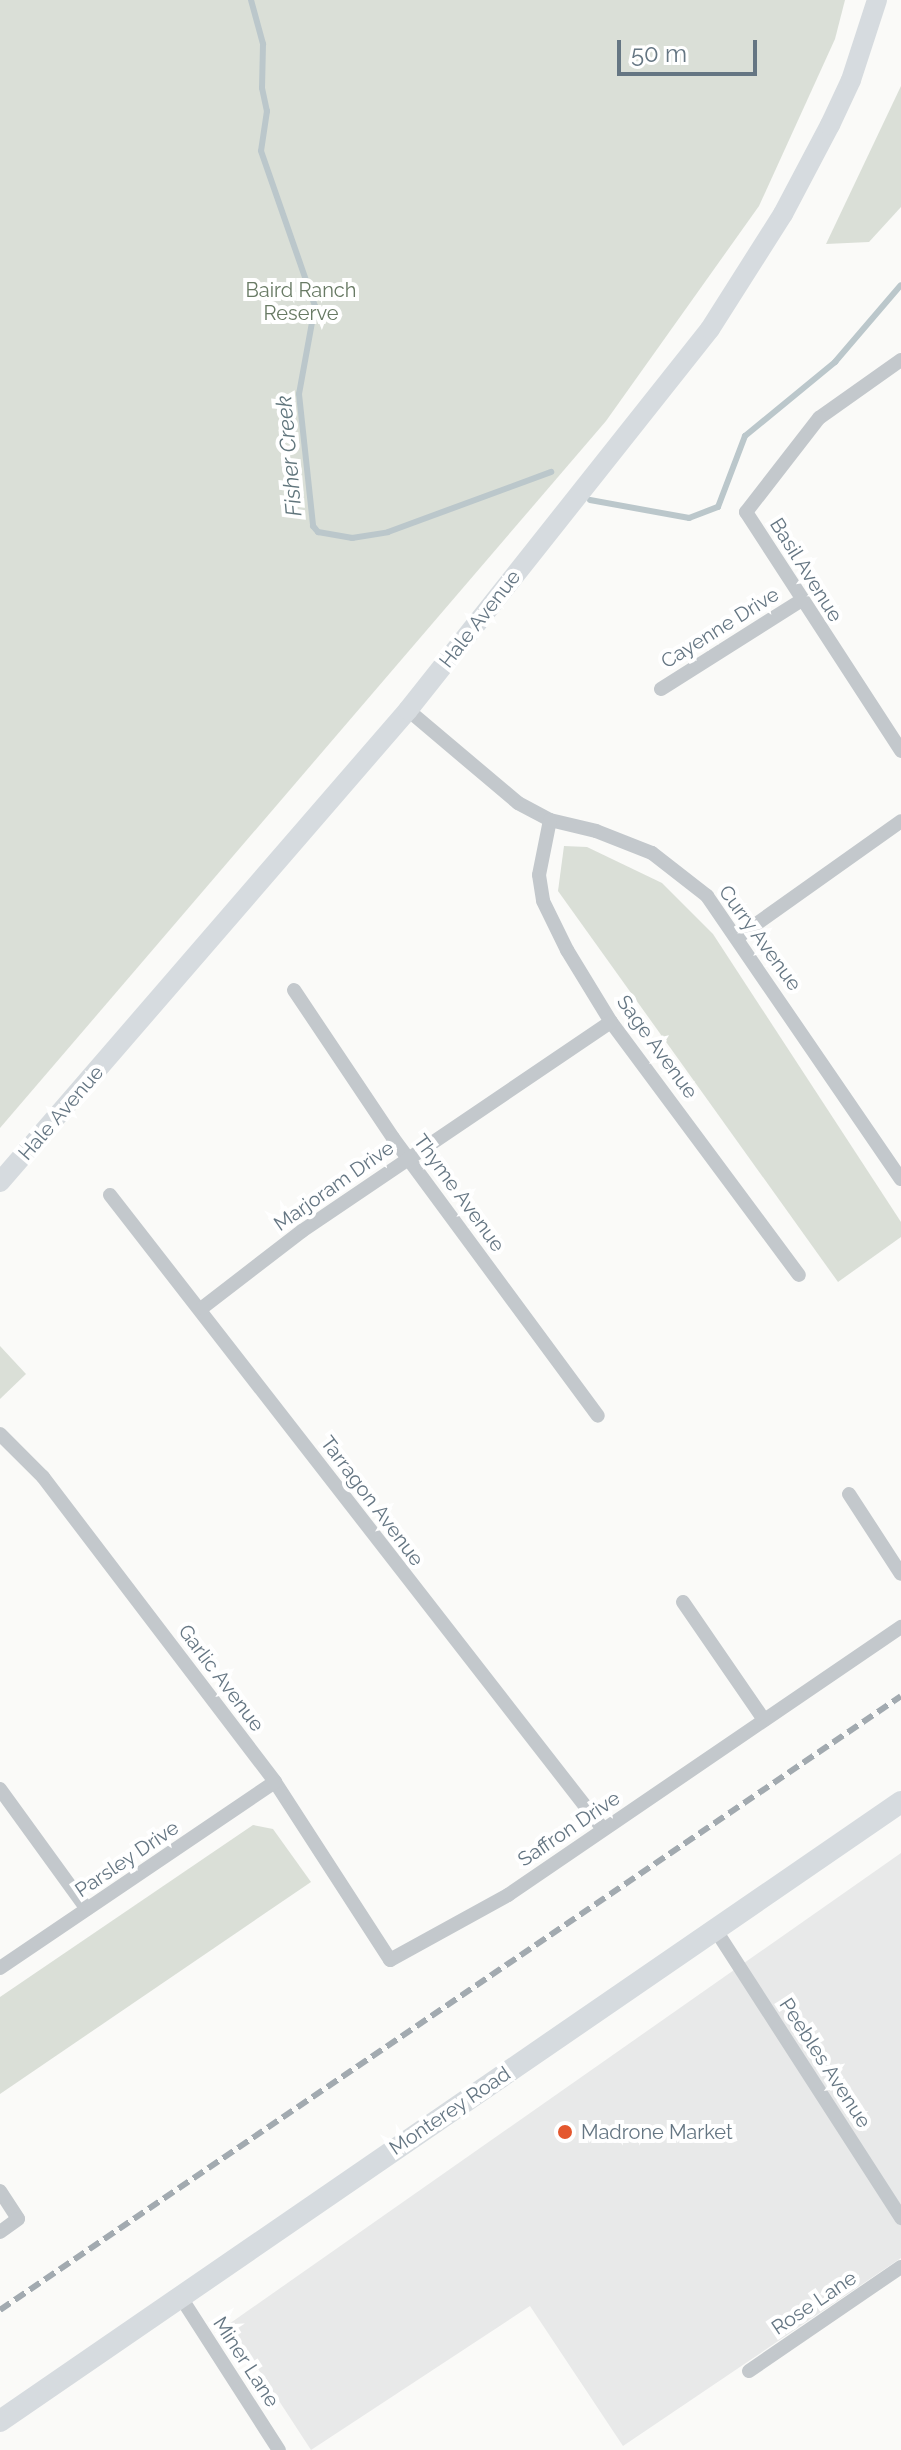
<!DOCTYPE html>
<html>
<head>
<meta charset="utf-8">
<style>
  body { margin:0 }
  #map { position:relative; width:901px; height:2450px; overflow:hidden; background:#fafaf8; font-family:Raleway,sans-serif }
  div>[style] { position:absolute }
  .built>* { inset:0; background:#e8e9e9 }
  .green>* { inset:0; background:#dadfd7 }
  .stream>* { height:6px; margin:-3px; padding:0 3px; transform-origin:3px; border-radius:3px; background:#bbc7cb }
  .minor>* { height:14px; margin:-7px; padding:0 7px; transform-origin:7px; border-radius:7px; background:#c3c8cc }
  .secondary>* { height:20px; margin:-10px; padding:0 10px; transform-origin:10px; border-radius:10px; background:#d6dbdf }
  .primary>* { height:22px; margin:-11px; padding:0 11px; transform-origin:11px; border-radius:11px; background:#d6dbdf }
  .rail>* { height:6px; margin-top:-3px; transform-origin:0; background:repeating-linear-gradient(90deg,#a2aab0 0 12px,transparent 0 18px) }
  .dots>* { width:22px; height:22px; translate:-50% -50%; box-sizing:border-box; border:4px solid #fff; border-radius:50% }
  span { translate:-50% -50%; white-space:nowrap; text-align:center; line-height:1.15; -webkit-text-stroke:8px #fff; paint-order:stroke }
  .park-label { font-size:20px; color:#687a64 }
  .street-label { font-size:20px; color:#657683 }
  .poi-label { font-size:20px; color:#657683 }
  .left { translate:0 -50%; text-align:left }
  .water-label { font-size:22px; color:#60757c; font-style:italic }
  .scale { position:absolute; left:617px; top:40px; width:140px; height:36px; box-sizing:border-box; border:4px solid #657683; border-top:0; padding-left:10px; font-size:24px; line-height:28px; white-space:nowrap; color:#657683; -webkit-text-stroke:6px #fff; paint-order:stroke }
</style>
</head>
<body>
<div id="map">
  <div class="built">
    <div style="clip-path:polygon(901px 1853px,901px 2258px,623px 2446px,530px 2306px,311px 2450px,229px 2324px)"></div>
  </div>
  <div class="green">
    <div style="clip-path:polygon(0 0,845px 0,835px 39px,759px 206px,606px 421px,0 1128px)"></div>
    <div style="clip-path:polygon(901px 86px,901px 207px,869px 242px,826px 244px)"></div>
    <div style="clip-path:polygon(564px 846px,587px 847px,662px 883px,713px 934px,901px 1222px,901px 1237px,838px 1282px,558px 891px)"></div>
    <div style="clip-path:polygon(0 1346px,26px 1374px,0 1399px)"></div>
    <div style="clip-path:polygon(253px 1825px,273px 1829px,311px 1882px,0 2094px,0 1997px)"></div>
  </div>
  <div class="stream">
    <div style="left:251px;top:0;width:46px;rotate:74.7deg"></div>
    <div style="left:263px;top:44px;width:44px;rotate:91.3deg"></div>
    <div style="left:262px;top:88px;width:24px;rotate:78deg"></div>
    <div style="left:267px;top:111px;width:40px;rotate:98.5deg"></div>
    <div style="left:261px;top:151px;width:164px;rotate:70.8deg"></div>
    <div style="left:315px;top:306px;width:89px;rotate:100.3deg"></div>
    <div style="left:299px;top:394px;width:133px;rotate:83.9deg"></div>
    <div style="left:313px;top:526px;width:8px;rotate:50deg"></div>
    <div style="left:318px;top:532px;width:35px;rotate:10deg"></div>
    <div style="left:352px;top:538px;width:36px;rotate:-9deg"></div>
    <div style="left:388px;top:532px;width:174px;rotate:-20.2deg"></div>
    <div style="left:590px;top:500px;width:101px;rotate:10.3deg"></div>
    <div style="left:689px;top:518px;width:31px;rotate:-21deg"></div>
    <div style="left:718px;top:507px;width:76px;rotate:-69.2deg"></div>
    <div style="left:745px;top:436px;width:117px;rotate:-39.4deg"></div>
    <div style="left:835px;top:362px;width:101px;rotate:-49.4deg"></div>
  </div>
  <div class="minor">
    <div style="left:901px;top:360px;width:100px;rotate:144.7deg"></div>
    <div style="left:819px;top:418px;width:119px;rotate:127.8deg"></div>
    <div style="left:746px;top:512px;width:285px;rotate:57deg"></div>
    <div style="left:661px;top:689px;width:165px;rotate:-32.3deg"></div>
    <div style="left:408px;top:710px;width:144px;rotate:40.2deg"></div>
    <div style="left:518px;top:803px;width:36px;rotate:28deg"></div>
    <div style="left:550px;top:820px;width:47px;rotate:13.4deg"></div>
    <div style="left:596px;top:831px;width:60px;rotate:21.4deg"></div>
    <div style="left:652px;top:853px;width:70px;rotate:38deg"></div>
    <div style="left:707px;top:896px;width:343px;rotate:55.6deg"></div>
    <div style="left:550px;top:820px;width:56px;rotate:101.3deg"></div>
    <div style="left:539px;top:875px;width:26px;rotate:81deg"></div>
    <div style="left:543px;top:901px;width:55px;rotate:63.9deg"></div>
    <div style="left:567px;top:950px;width:84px;rotate:58.6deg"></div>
    <div style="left:611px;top:1022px;width:315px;rotate:53.4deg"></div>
    <div style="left:738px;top:937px;width:200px;rotate:-35.4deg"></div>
    <div style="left:294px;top:990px;width:178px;rotate:56.2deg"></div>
    <div style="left:393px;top:1138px;width:345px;rotate:53.6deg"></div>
    <div style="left:110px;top:1195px;width:803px;rotate:52.13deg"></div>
    <div style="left:202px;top:1308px;width:126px;rotate:-37.6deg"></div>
    <div style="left:302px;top:1231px;width:373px;rotate:-34.1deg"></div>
    <div style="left:0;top:1434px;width:61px;rotate:45deg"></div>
    <div style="left:43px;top:1477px;width:383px;rotate:52.7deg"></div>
    <div style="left:275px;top:1782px;width:212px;rotate:57.1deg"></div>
    <div style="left:390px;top:1960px;width:135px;rotate:-28.8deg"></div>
    <div style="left:508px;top:1895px;width:476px;rotate:-34.3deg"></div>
    <div style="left:849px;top:1494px;width:95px;rotate:57deg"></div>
    <div style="left:683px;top:1602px;width:143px;rotate:55.5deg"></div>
    <div style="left:0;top:1789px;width:148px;rotate:54.1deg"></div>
    <div style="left:715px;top:1929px;width:344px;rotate:57.2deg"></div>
    <div style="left:0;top:1968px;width:332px;rotate:-34.1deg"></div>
    <div style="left:0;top:2191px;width:33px;rotate:57deg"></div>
    <div style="left:18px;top:2219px;width:22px;rotate:144deg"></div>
    <div style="left:180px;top:2296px;width:183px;rotate:57.3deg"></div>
    <div style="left:749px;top:2371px;width:184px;rotate:-34.4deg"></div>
  </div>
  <div class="secondary">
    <div style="left:0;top:1182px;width:624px;rotate:-49.16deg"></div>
    <div style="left:408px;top:710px;width:486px;rotate:-51.6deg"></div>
    <div style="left:710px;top:329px;width:136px;rotate:-57.6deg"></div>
    <div style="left:783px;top:214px;width:101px;rotate:-62.2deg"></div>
    <div style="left:830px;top:125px;width:50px;rotate:-65deg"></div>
    <div style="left:851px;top:80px;width:84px;rotate:-72deg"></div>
  </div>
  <div class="primary">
    <div style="left:0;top:2421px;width:1093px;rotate:-34.49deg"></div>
  </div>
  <div class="rail">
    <div style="left:0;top:2310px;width:1090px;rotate:-34.27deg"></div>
  </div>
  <div class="dots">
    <div style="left:565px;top:2132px;background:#e4572e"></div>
  </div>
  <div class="park-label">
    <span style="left:301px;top:302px">Baird Ranch<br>Reserve</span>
  </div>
  <div class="street-label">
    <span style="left:806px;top:570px;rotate:58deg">Basil Avenue</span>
    <span style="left:480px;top:619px;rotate:-52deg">Hale Avenue</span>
    <span style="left:720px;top:628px;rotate:-32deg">Cayenne Drive</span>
    <span style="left:760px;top:938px;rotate:54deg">Curry Avenue</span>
    <span style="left:657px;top:1047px;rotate:54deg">Sage Avenue</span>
    <span style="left:61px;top:1113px;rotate:-49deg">Hale Avenue</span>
    <span style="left:334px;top:1186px;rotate:-35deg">Marjoram Drive</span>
    <span style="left:459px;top:1193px;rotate:54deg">Thyme Avenue</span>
    <span style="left:372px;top:1501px;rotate:53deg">Tarragon Avenue</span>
    <span style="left:221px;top:1678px;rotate:53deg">Garlic Avenue</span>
    <span style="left:569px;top:1829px;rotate:-34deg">Saffron Drive</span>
    <span style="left:127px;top:1859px;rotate:-34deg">Parsley Drive</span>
    <span style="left:825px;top:2063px;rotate:57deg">Peebles Avenue</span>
    <span style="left:450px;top:2111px;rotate:-34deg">Monterey Road</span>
    <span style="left:814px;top:2303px;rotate:-34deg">Rose Lane</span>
    <span style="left:246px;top:2362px;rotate:57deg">Miner Lane</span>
  </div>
  <div class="poi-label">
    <span class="left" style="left:581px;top:2132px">Madrone Market</span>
  </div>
  <div class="water-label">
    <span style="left:289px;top:456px;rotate:-95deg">Fisher Creek</span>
  </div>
  <div class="scale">50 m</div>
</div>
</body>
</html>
